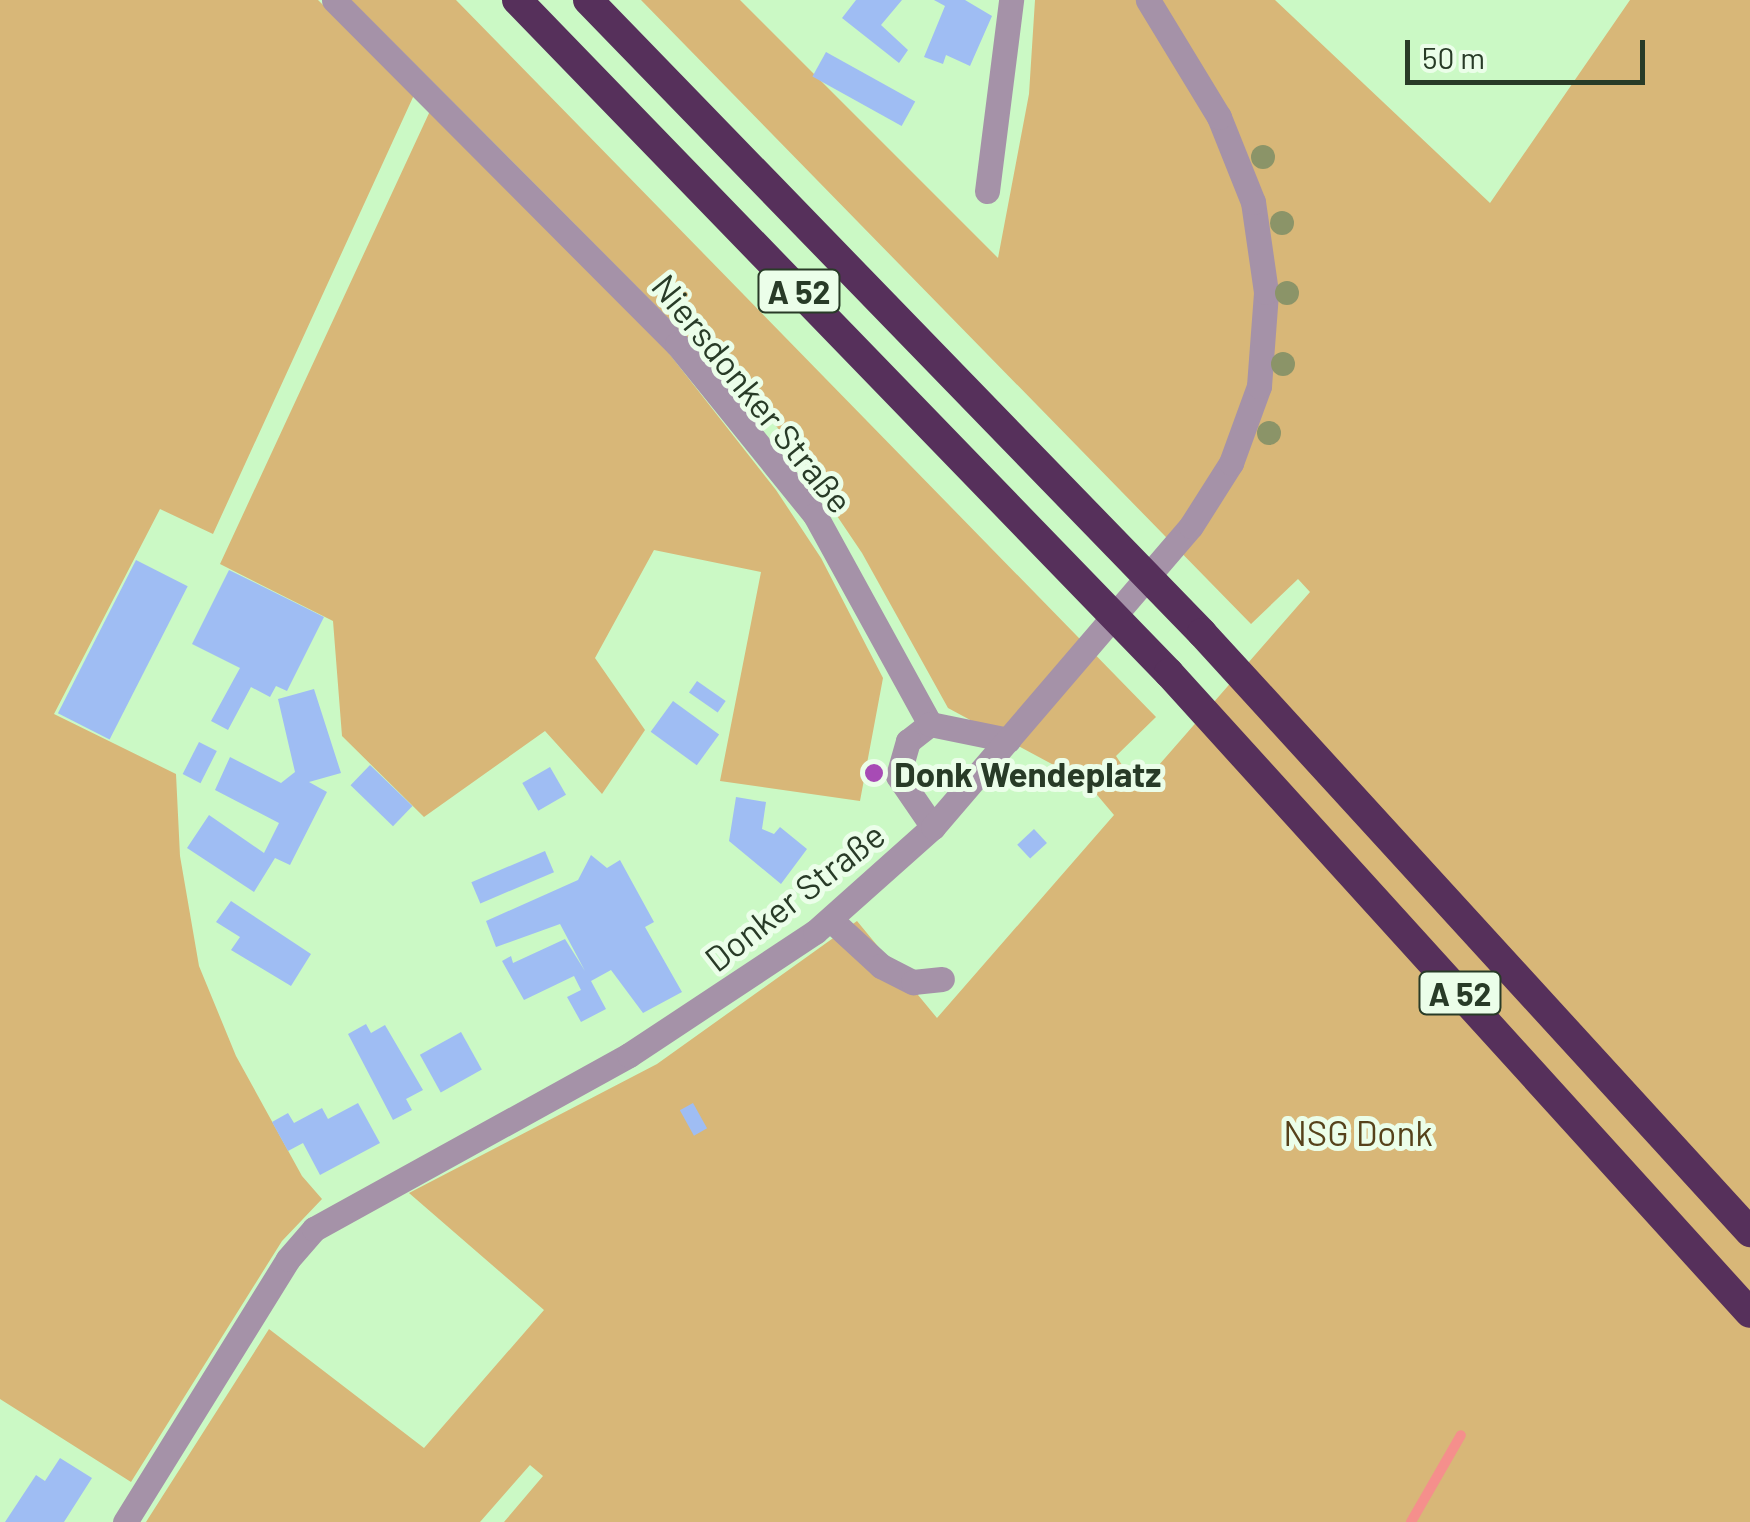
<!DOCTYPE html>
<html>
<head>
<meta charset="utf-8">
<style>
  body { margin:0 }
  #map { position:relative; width:1750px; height:1522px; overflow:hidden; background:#cbf9c5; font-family:Barlow,sans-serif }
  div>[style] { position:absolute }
  .green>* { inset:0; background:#d8b778 }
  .stream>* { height:10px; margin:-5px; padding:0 5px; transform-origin:5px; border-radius:5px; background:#f58f8c }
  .building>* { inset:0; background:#9fbdf3; transform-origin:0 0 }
  .minor>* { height:25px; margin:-12.5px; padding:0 12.5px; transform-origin:12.5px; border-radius:12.5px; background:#a592a8 }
  .highway>* { height:30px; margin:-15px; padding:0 15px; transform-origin:15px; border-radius:15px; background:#56305b }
  .trees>* { width:24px; height:24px; margin:-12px; border-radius:50%; background:#8b9468 }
  .dots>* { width:28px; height:28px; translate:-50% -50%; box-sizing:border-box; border:5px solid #ebfee9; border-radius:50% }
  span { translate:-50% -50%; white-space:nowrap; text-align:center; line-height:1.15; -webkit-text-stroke:10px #ebfee9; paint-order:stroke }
  .shield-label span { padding:2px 8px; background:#ebfee9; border:2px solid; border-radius:8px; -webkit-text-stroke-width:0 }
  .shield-label { font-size:32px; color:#283b27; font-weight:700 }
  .street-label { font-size:35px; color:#283b27 }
  .poi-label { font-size:35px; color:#283b27; font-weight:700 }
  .left { translate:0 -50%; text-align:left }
  .park-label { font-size:35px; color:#56421b }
  .scale { position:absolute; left:1405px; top:40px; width:240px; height:45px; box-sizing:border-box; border:5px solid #283b27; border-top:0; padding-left:12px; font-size:30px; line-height:35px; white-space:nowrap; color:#283b27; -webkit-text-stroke:8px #ebfee9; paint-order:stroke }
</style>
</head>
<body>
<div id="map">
  <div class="green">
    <div style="clip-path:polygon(0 0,318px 0,414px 95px,213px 534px,160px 509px,54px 714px,176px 774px,180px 856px,199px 966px,236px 1056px,302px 1176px,322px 1199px,282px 1241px,131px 1482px,0 1399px)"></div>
    <div style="clip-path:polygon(351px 0,456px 0,1156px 717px,1116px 756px,1138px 789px,1310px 592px,1298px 579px,1251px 624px,641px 0,740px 0,998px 258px,1029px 94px,1035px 0,1275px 0,1490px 203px,1630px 0,1750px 0,1750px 1522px,504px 1522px,543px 1476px,530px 1465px,480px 1522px,146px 1522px,269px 1329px,424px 1448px,544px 1310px,409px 1193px,657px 1064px,857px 921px,937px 1018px,1114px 815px,1087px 783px,948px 708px,862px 553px,777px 427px)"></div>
    <div style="clip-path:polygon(430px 111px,653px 333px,776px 490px,821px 558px,883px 678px,860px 801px,720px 781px,761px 572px,654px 550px,595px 658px,645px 730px,602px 794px,545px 731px,424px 817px,342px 736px,333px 621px,220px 564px)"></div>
  </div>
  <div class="stream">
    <div style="left:1411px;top:1522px;width:100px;rotate:-60.1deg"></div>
  </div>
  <div class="building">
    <div style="clip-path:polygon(856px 0,902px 0,881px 25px,908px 50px,899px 63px,842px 18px)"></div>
    <div style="clip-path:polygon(934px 0,965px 0,992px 16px,970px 66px,946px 55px,943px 64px,924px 57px,945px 6px)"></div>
    <div style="left:826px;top:52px;width:102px;height:28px;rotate:29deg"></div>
    <div style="left:136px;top:560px;width:58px;height:172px;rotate:27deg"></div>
    <div style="clip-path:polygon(229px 570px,324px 617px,287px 691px,276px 686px,270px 697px,251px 687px,228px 730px,211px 721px,240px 668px,192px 644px)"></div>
    <div style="left:697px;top:681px;width:35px;height:14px;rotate:35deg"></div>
    <div style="clip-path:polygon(314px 689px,341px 773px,309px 782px,327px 792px,290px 865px,275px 858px,254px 892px,187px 848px,209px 815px,264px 853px,279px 823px,215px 790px,230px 757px,281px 783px,295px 772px,278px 699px)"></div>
    <div style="left:673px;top:701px;width:57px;height:38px;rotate:36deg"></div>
    <div style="left:199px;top:742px;width:20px;height:36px;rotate:27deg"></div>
    <div style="left:370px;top:765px;width:59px;height:28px;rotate:44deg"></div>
    <div style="left:550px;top:767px;width:32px;height:32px;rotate:60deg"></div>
    <div style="clip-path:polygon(736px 797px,766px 802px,762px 829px,774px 834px,780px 827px,807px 849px,781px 884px,729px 841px)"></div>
    <div style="left:1034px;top:829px;width:19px;height:23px;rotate:47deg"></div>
    <div style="left:545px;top:851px;width:23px;height:80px;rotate:67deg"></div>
    <div style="clip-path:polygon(591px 855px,607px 868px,620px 860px,654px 922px,645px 927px,682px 992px,643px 1013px,611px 970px,591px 981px,606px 1009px,581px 1022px,567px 997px,581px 990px,574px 976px,524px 1000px,502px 961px,511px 956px,513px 963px,565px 939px,585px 971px,560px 924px,496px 947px,486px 921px,578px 880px)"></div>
    <div style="clip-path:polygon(231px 901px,311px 954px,291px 986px,231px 950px,240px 937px,216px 922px)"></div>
    <div style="clip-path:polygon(366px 1024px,371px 1033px,385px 1025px,423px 1090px,406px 1099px,412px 1110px,393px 1120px,348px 1034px)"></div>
    <div style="left:461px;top:1032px;width:43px;height:47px;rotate:61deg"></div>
    <div style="clip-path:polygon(358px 1103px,380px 1143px,320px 1175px,303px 1143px,288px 1151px,272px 1122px,288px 1113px,294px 1123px,322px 1108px,328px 1119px)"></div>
    <div style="left:693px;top:1103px;width:29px;height:15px;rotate:61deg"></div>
    <div style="clip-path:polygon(60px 1458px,92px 1478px,64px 1522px,5px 1522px,36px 1475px,45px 1481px)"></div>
  </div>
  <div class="minor">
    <div style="left:334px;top:0;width:486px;rotate:45.1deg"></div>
    <div style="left:677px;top:344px;width:220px;rotate:51.1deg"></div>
    <div style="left:815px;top:515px;width:239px;rotate:61.2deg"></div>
    <div style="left:987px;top:191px;width:193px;rotate:-82.8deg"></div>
    <div style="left:930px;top:724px;width:28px;rotate:142deg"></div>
    <div style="left:908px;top:741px;width:36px;rotate:106deg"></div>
    <div style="left:898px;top:776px;width:62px;rotate:55.5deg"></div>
    <div style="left:930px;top:724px;width:80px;rotate:11.6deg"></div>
    <div style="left:831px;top:920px;width:68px;rotate:42.6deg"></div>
    <div style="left:881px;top:966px;width:36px;rotate:27deg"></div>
    <div style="left:913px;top:982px;width:29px;rotate:-6deg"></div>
    <div style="left:125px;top:1522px;width:309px;rotate:-58.2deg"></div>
    <div style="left:288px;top:1259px;width:40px;rotate:-49deg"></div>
    <div style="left:314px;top:1229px;width:360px;rotate:-28.9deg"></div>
    <div style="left:629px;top:1055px;width:223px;rotate:-33.5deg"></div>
    <div style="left:815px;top:932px;width:158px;rotate:-41.7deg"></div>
    <div style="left:933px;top:827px;width:396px;rotate:-49.4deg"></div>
    <div style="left:1191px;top:526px;width:75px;rotate:-57.6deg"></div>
    <div style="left:1231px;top:463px;width:82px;rotate:-70deg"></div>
    <div style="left:1259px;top:386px;width:94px;rotate:-85.7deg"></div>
    <div style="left:1266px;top:292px;width:91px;rotate:-98.2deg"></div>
    <div style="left:1253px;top:202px;width:92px;rotate:-111.8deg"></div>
    <div style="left:1219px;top:117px;width:137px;rotate:-121.3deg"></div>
  </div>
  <div class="highway">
    <div style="left:517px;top:0;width:937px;rotate:45.91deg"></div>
    <div style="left:1169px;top:673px;width:864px;rotate:47.77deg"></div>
    <div style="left:588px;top:0;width:882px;rotate:45.87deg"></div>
    <div style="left:1202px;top:633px;width:812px;rotate:47.55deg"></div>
  </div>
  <div class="trees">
    <div style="left:1263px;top:157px"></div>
    <div style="left:1282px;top:223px"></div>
    <div style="left:1287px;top:293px"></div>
    <div style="left:1283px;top:364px"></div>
    <div style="left:1269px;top:433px"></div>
  </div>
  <div class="dots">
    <div style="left:874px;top:773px;background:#a74bb5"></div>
  </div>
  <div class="shield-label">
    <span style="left:799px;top:291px">A 52</span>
    <span style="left:1460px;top:993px">A 52</span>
  </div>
  <div class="street-label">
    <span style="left:753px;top:393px;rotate:51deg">Niersdonker Straße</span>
    <span style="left:794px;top:896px;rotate:-38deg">Donker Straße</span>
  </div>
  <div class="poi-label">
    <span class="left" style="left:894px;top:773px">Donk Wendeplatz</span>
  </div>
  <div class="park-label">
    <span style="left:1358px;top:1132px">NSG Donk</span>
  </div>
  <div class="scale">50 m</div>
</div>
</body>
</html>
